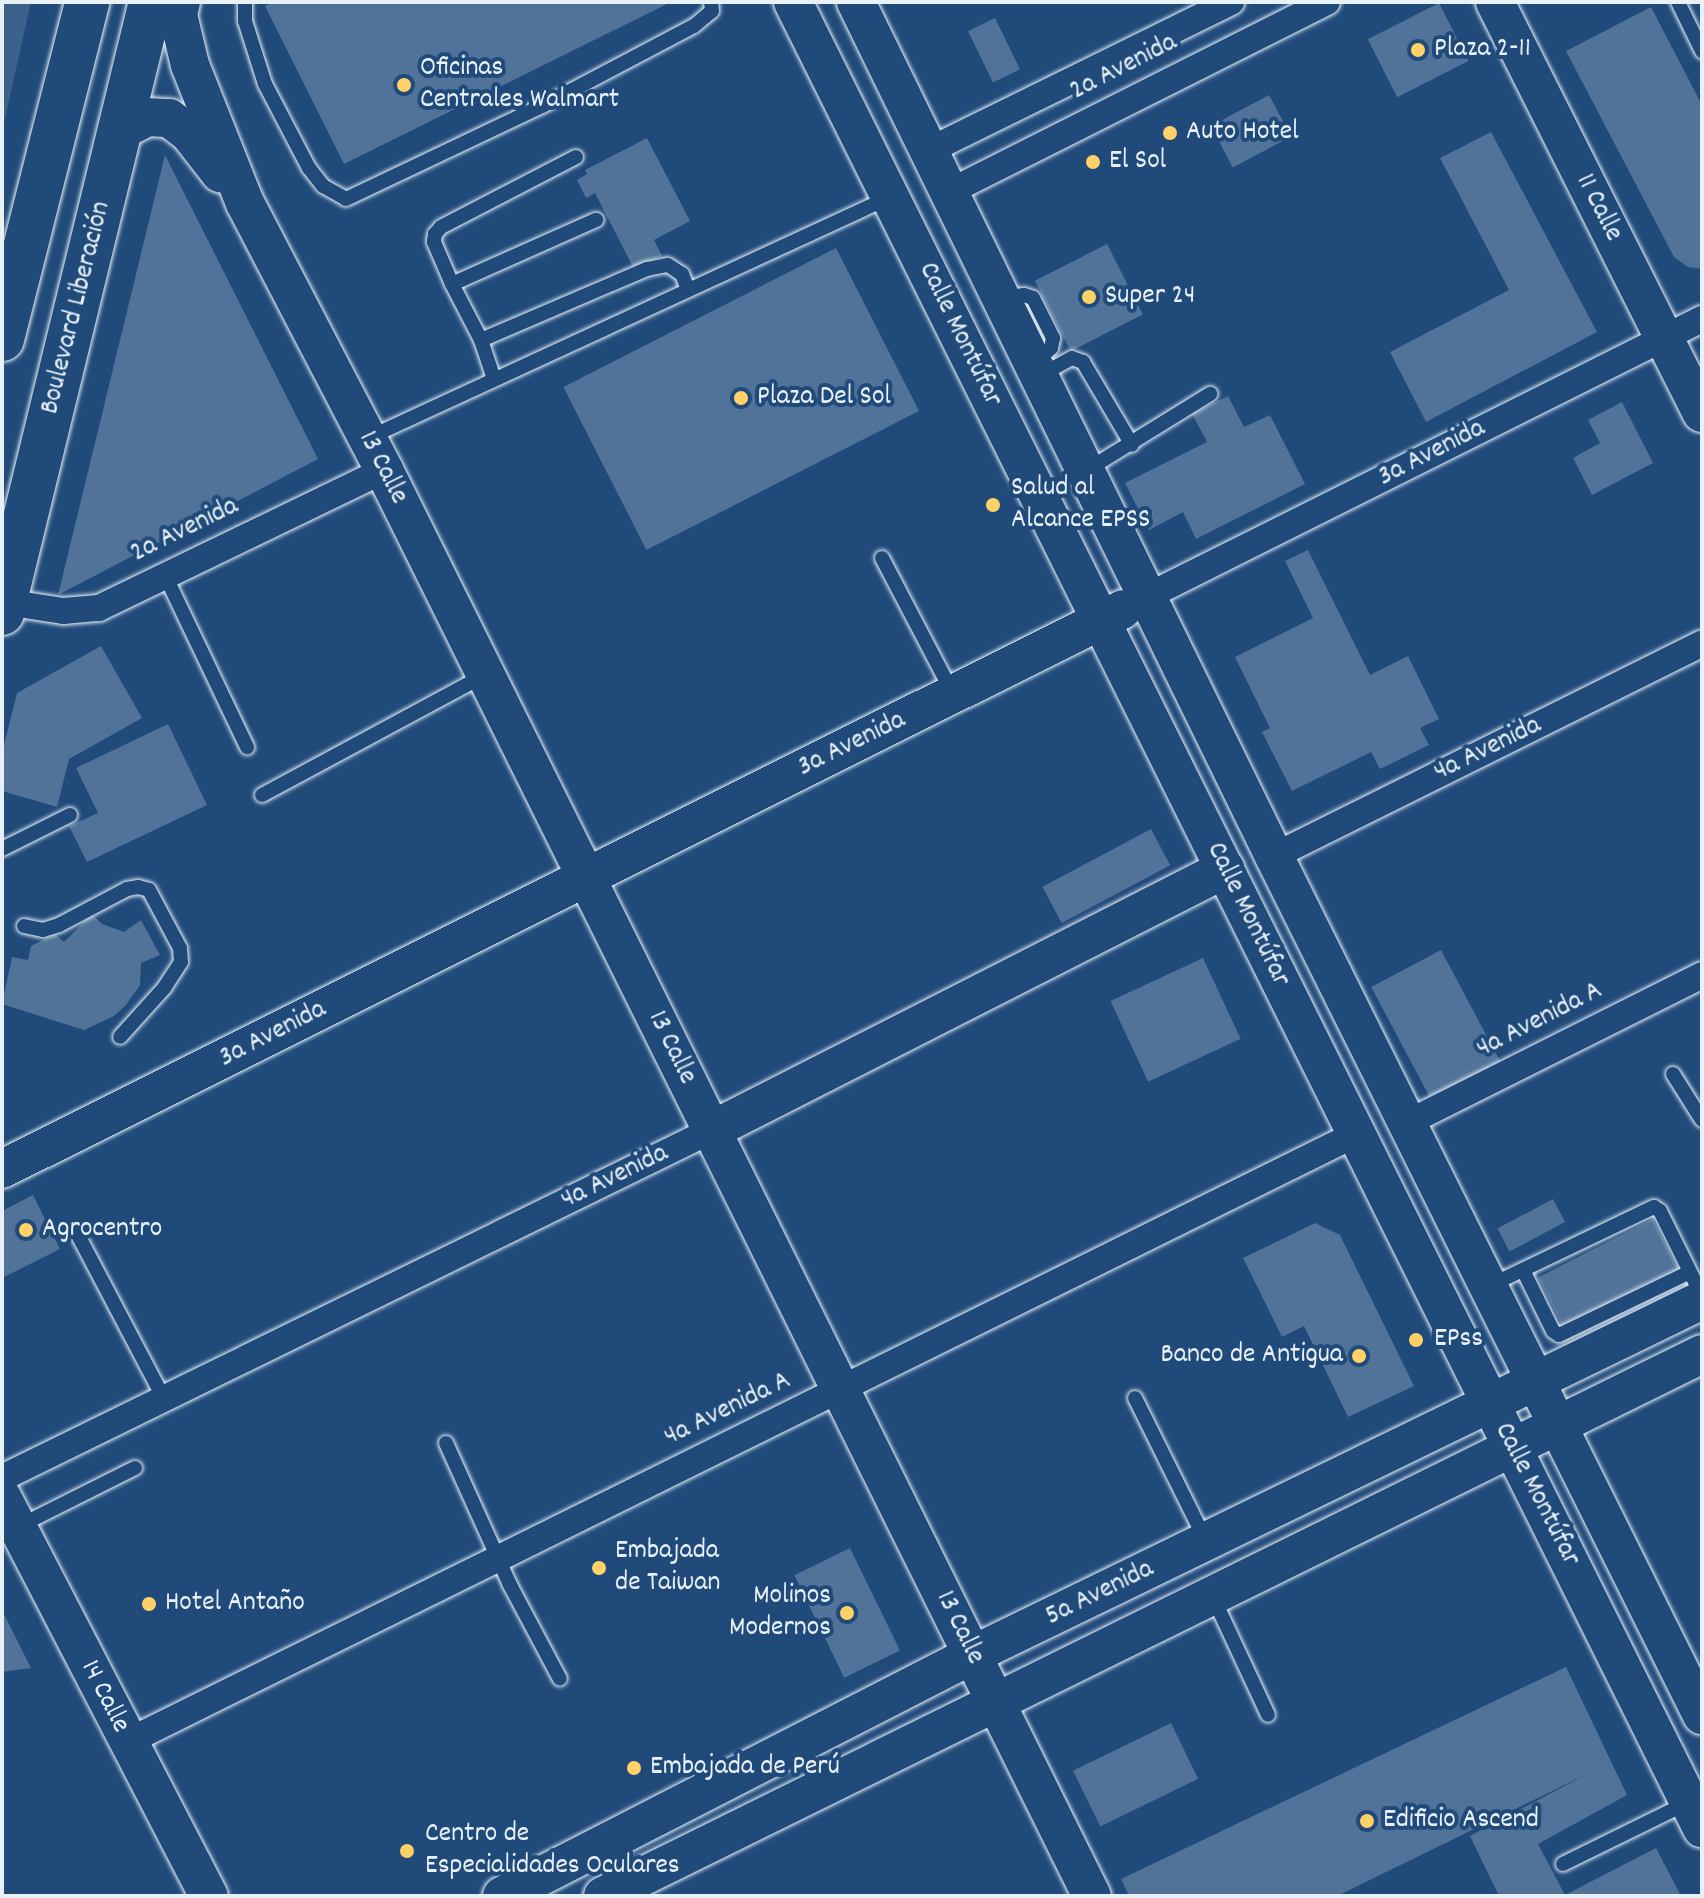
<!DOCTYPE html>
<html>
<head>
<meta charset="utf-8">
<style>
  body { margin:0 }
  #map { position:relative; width:1704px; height:1898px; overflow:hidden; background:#1f4a7a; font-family:Dekko,sans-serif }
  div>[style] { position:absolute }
  .green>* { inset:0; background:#3c628c }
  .building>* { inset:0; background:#517399; transform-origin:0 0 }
  .roads { filter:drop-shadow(0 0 2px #e8f1f8) drop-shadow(0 0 2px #e8f1f8) }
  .lane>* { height:14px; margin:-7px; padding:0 7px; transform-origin:7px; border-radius:7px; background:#1f4a7a }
  .street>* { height:26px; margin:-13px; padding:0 13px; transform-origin:13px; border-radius:13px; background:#1f4a7a }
  .secondary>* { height:38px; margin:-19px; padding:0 19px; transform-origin:19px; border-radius:19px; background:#1f4a7a }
  .highway>* { height:44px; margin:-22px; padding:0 22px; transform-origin:22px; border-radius:22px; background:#1f4a7a }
  .dots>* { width:22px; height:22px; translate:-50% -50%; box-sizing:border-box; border:4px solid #1f4a7a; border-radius:50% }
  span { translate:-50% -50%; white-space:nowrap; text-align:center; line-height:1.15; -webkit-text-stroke:8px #1f4a7a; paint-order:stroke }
  .poi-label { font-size:28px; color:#e8f1f8 }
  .left { translate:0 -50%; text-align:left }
  .right { translate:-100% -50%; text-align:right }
  .street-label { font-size:28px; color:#e8f1f8 }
  .frame { position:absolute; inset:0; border:4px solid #e8f1f8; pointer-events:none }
</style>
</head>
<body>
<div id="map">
  <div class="green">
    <div style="clip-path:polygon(2px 2px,31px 2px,2px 132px)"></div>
  </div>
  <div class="building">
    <div style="clip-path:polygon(274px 2px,671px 2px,344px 164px,265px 6px)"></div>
    <div style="left:1439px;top:3px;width:65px;height:80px;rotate:63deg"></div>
    <div style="clip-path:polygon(1651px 7px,1702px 105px,1702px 269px,1688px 267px,1674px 257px,1566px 51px)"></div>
    <div style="left:995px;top:18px;width:57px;height:30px;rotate:64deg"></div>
    <div style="left:1269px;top:95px;width:47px;height:66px;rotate:62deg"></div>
    <div style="clip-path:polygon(1491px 132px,1597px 332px,1426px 422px,1390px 352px,1509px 290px,1440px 158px)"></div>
    <div style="clip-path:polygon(647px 138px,690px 221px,654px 240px,662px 256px,633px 267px,595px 193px,586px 198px,577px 180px,587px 174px,585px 170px)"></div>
    <div style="clip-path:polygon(165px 155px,318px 459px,58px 595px)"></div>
    <div style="left:1107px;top:244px;width:79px;height:81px;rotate:63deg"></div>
    <div style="left:836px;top:248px;width:183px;height:306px;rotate:63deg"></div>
    <div style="clip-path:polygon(1228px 396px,1244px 427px,1270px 415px,1305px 484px,1196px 539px,1183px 512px,1149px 530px,1125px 483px,1207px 442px,1192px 414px)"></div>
    <div style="clip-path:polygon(1622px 402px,1653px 463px,1592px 495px,1573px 458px,1600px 443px,1588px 420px)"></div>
    <div style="clip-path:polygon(1308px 550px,1370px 675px,1408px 656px,1439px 719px,1420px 728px,1429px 745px,1380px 769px,1371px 752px,1292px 791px,1262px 732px,1270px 728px,1235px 657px,1313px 618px,1285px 561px)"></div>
    <div style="clip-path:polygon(101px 646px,142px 718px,69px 759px,57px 807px,2px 791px,2px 753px,17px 693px)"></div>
    <div style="clip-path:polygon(168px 724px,207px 805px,87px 862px,69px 826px,98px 813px,76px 768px)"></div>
    <div style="left:1151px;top:829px;width:41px;height:123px;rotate:62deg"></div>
    <div style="clip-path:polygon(92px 914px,102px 924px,124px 932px,141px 920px,160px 955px,141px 963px,140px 985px,126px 1005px,114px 1016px,84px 1030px,2px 1004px,12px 957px,28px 960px,31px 946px,55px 934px,64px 942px)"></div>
    <div style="left:1441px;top:950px;width:126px;height:79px;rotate:62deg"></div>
    <div style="left:1203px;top:958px;width:89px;height:102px;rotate:65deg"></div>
    <div style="clip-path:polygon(33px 1195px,60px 1249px,2px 1278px,2px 1211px)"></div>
    <div style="left:1553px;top:1199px;width:26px;height:63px;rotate:62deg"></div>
    <div style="left:1653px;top:1219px;width:59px;height:129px;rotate:63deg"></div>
    <div style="clip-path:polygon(1315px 1223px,1340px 1235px,1414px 1386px,1348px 1417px,1304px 1326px,1282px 1337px,1243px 1258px)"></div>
    <div style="left:850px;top:1548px;width:114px;height:62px;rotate:64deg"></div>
    <div style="clip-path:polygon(2px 1610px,31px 1668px,2px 1672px)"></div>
    <div style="clip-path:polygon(1566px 1667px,1627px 1795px,1538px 1844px,1565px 1895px,1656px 1848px,1681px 1896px,1499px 1896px,1470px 1836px,1587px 1774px,1337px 1896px,1129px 1896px,1121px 1879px)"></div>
    <div style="left:1171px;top:1723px;width:62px;height:109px;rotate:64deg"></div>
  </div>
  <div class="roads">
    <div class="lane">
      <div style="left:245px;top:2px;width:19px;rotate:90deg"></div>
      <div style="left:245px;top:21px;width:66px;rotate:72.4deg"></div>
      <div style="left:265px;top:84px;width:95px;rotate:62.4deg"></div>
      <div style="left:309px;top:168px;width:23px;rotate:52deg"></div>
      <div style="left:323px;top:186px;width:26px;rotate:29deg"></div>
      <div style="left:346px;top:199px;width:217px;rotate:-25.4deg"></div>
      <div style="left:542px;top:106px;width:172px;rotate:-27.8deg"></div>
      <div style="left:694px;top:26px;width:23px;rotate:-40deg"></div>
      <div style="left:712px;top:11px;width:9px;rotate:-96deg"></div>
      <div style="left:1678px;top:2px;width:55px;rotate:63.9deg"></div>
      <div style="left:452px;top:284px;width:158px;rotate:-24deg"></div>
      <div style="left:1005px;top:298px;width:19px;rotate:-9deg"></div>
      <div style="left:1024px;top:295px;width:9px;rotate:18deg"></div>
      <div style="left:1033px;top:298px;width:45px;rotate:63.4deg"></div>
      <div style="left:1053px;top:338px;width:10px;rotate:101deg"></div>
      <div style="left:1051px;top:348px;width:23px;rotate:137deg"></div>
      <div style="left:481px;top:340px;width:63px;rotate:-117.4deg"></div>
      <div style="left:452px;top:284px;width:46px;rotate:-113.2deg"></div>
      <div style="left:434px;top:242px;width:8px;rotate:-83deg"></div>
      <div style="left:435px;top:234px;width:9px;rotate:-49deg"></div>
      <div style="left:441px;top:227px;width:152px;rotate:-27.4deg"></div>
      <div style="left:1041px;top:375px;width:35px;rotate:-29deg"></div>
      <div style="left:1072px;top:358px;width:12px;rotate:20deg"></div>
      <div style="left:1083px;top:362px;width:96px;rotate:59.4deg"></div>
      <div style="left:494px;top:379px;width:41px;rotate:-108.4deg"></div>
      <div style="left:481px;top:340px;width:181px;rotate:-23.2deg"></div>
      <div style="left:647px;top:269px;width:21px;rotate:-11deg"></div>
      <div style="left:668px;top:265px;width:17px;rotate:33deg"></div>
      <div style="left:682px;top:274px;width:17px;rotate:69deg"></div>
      <div style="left:368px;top:438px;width:575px;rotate:-24.78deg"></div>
      <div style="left:1087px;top:470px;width:145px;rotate:-31.7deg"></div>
      <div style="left:882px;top:558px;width:153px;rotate:62.4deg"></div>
      <div style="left:165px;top:575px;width:191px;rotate:64.5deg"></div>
      <div style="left:262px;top:795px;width:253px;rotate:-28.3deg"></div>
      <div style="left:2px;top:849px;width:76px;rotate:-26.6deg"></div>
      <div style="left:24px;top:926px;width:19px;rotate:12deg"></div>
      <div style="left:43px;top:930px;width:17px;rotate:-17deg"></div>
      <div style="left:59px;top:925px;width:77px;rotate:-27.9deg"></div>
      <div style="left:127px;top:889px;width:11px;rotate:-10deg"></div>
      <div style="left:138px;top:887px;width:11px;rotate:15deg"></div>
      <div style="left:149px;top:890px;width:66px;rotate:61.9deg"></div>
      <div style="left:180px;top:948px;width:14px;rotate:86deg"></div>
      <div style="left:181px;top:962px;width:30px;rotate:123deg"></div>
      <div style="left:165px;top:987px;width:67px;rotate:132deg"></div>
      <div style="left:1673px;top:1074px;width:54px;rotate:57.8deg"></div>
      <div style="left:78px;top:1235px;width:185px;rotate:62.3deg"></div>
      <div style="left:1523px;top:1270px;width:68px;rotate:63.8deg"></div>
      <div style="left:1553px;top:1331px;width:7px;rotate:34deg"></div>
      <div style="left:1559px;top:1335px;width:145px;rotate:-25.7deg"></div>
      <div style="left:1489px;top:1286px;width:183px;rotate:-25.6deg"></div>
      <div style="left:1654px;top:1207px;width:7px;rotate:34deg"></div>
      <div style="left:1660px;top:1211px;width:95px;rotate:63.7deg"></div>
      <div style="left:1135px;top:1398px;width:160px;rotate:63.6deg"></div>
      <div style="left:446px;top:1443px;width:156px;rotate:65.7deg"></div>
      <div style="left:510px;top:1585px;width:106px;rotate:62deg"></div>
      <div style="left:17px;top:1527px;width:132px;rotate:-26.6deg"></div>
      <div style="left:1213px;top:1597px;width:130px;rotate:65deg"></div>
      <div style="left:1563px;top:1864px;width:140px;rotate:-26.2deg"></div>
    </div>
    <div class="street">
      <div style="left:928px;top:151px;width:338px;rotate:-26.2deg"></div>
      <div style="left:949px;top:192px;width:423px;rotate:-26.7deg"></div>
      <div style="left:1148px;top:596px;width:619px;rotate:-26.57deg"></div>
      <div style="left:5px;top:602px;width:59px;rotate:8.8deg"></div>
      <div style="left:63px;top:611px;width:36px;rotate:-5deg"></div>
      <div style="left:99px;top:608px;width:317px;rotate:-25.8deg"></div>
      <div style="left:1274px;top:856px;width:478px;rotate:-26.4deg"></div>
      <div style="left:1407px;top:1123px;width:330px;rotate:-26.6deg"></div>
      <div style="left:2px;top:1478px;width:791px;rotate:-26.11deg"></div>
      <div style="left:127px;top:1742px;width:1371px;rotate:-26.32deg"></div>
    </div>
    <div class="secondary">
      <div style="left:181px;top:2px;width:13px;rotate:103deg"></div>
      <div style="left:178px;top:15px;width:51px;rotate:76.5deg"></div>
      <div style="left:190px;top:65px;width:149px;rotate:68.3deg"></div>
      <div style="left:245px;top:203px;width:301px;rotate:62.5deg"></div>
      <div style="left:384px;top:470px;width:1592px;rotate:63.6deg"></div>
      <div style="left:793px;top:2px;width:2040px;rotate:63.54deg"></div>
      <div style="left:856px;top:2px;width:951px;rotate:63.92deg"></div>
      <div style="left:1274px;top:856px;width:960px;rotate:63.52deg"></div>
      <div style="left:1495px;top:2px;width:460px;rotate:63.3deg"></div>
      <div style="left:120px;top:131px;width:30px;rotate:-27deg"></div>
      <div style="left:147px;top:117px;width:22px;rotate:3deg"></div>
      <div style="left:169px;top:118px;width:25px;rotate:37deg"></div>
      <div style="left:189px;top:133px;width:51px;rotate:52.2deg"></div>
      <div style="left:712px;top:1130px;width:576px;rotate:-26.97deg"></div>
      <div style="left:2px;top:1169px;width:1253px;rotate:-26.54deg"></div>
      <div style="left:2px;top:1497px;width:449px;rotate:62.6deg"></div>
      <div style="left:502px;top:1896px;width:528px;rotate:-27.15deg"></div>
      <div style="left:972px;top:1655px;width:812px;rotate:-25.93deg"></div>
      <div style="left:603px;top:1896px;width:1225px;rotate:-26.25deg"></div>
    </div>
    <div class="highway">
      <div style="left:2px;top:339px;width:348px;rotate:-75.8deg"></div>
      <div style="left:2px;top:613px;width:629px;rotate:-76.3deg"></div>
    </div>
  </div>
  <div class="dots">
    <div style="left:1418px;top:50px;background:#ffd166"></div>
    <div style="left:404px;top:85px;background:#ffd166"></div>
    <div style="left:1170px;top:133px;background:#ffd166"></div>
    <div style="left:1093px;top:162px;background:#ffd166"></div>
    <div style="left:1089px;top:297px;background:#ffd166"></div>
    <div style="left:741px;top:398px;background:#ffd166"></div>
    <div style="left:993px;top:505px;background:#ffd166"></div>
    <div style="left:26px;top:1230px;background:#ffd166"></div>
    <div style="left:1416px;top:1340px;background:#ffd166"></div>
    <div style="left:1359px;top:1356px;background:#ffd166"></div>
    <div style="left:599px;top:1568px;background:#ffd166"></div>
    <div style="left:149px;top:1604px;background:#ffd166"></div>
    <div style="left:847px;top:1613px;background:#ffd166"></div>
    <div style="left:634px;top:1768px;background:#ffd166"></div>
    <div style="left:1367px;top:1821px;background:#ffd166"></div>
    <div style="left:407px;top:1851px;background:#ffd166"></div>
  </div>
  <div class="poi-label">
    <span class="left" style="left:1434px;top:50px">Plaza 2-11</span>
    <span class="left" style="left:420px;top:85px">Oficinas<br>Centrales Walmart</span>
    <span class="left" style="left:1186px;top:133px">Auto Hotel</span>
    <span class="left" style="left:1109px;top:162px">El Sol</span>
    <span class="left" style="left:1105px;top:297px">Super 24</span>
    <span class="left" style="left:757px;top:398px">Plaza Del Sol</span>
    <span class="left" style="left:1011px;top:505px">Salud al<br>Alcance EPSS</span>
    <span class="left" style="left:42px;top:1230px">Agrocentro</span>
    <span class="left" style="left:1434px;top:1340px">EPss</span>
    <span class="right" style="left:1343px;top:1356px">Banco de Antigua</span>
    <span class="left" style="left:615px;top:1568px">Embajada<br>de Taiwan</span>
    <span class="right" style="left:831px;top:1613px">Molinos<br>Modernos</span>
    <span class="left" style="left:165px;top:1604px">Hotel Antaño</span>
    <span class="left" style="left:650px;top:1768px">Embajada de Perú</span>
    <span class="left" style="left:1383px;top:1821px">Edificio Ascend</span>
    <span class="left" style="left:425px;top:1851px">Centro de<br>Especialidades Oculares</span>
  </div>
  <div class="street-label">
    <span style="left:1124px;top:68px;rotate:-27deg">2a Avenida</span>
    <span style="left:1598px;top:208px;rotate:63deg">11 Calle</span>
    <span style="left:77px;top:308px;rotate:-76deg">Boulevard Liberación</span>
    <span style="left:959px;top:335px;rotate:64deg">Calle Montúfar</span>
    <span style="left:1432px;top:454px;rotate:-27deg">3a Avenida</span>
    <span style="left:382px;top:468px;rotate:63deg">13 Calle</span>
    <span style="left:185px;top:531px;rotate:-26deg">2a Avenida</span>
    <span style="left:852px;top:745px;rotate:-26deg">3a Avenida</span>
    <span style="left:1488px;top:750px;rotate:-26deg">4a Avenida</span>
    <span style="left:1247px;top:915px;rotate:64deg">Calle Montúfar</span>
    <span style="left:1540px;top:1021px;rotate:-27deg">4a Avenida A</span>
    <span style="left:273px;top:1035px;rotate:-27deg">3a Avenida</span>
    <span style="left:671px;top:1048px;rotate:64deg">13 Calle</span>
    <span style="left:615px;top:1178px;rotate:-26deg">4a Avenida</span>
    <span style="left:728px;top:1410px;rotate:-26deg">4a Avenida A</span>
    <span style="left:1536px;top:1495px;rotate:63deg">Calle Montúfar</span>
    <span style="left:1100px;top:1594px;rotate:-26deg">5a Avenida</span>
    <span style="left:959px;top:1628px;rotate:64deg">13 Calle</span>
    <span style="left:104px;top:1697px;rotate:63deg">14 Calle</span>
  </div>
  <div class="frame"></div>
</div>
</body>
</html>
